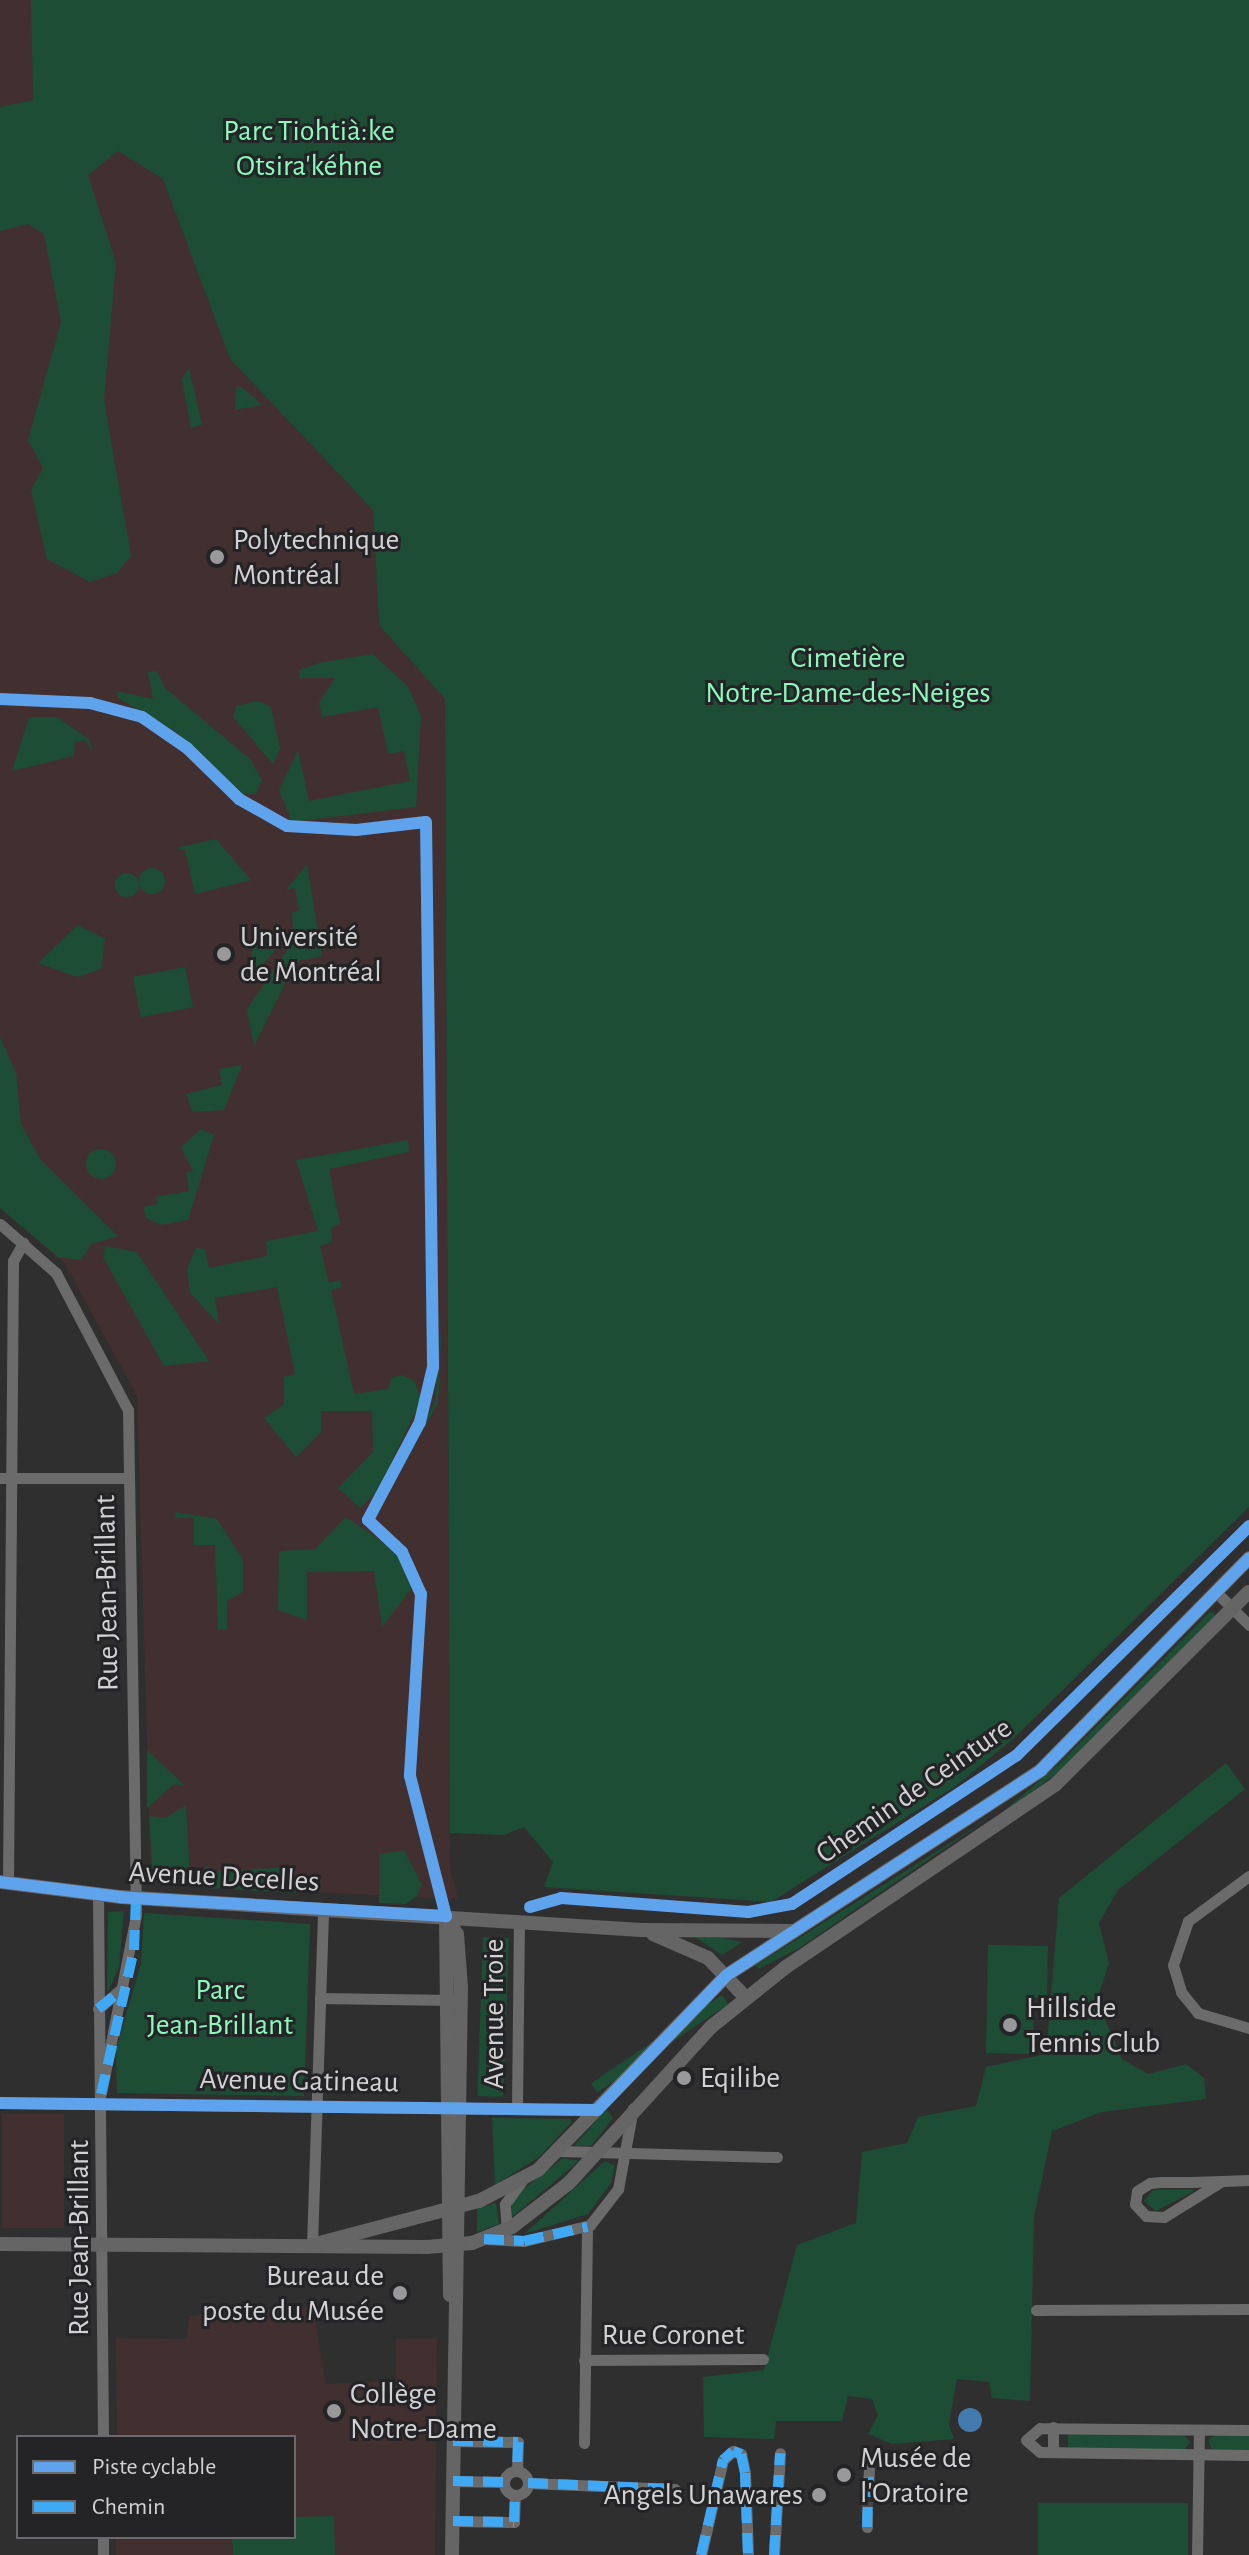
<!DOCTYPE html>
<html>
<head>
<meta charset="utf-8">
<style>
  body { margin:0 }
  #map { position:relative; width:1249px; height:2555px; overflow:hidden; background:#2f2f30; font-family:"Alegreya Sans",sans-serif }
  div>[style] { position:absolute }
  .industrial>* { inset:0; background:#41302f; transform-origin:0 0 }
  .green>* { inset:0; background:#1e4d36; transform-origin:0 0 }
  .round { border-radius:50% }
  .water>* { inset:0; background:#447bae }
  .street-tunnel>* { height:11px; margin-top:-5.5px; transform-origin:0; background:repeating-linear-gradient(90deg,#474749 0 11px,transparent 0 16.5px) }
  .street>* { height:11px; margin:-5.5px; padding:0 5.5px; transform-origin:5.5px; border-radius:5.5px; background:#6c6b6c }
  .street>.ring { margin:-5.5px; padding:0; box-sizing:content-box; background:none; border:11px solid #6c6b6c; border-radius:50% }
  .secondary>* { height:14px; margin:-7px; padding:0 7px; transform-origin:7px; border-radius:7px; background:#656565 }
  .quiet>* { height:10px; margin-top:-5px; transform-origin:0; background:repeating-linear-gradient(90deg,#3fa9f5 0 20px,transparent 0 30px) }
  .cycleway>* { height:12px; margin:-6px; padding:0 6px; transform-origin:6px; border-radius:6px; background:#60a3ed }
  .dots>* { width:22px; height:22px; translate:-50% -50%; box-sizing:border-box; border:4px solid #242427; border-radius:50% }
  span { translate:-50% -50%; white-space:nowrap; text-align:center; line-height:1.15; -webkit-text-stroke:6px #242427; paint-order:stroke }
  .park-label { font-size:30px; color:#87fabc }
  .poi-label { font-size:30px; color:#d2d2d4 }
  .left { translate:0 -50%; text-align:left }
  .right { translate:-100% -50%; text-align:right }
  .street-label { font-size:30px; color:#d2d2d4 }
  .legend { position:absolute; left:16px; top:2435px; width:280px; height:104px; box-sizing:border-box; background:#242427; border:2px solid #6a6a6c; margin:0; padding:10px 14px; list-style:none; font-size:24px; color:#d2d2d4 }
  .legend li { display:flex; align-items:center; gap:16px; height:40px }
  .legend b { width:40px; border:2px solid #6a6a6c }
</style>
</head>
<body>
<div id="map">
  <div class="industrial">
    <div style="clip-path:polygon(0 0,32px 0,35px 99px,163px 179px,230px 359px,373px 510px,379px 625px,445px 699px,450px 1869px,458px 1899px,151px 1884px,137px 1396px,65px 1264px,0 1208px)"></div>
    <div style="left:2px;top:2114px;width:62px;height:114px"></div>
    <div style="clip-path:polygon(313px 2307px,326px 2384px,396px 2381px,396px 2339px,437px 2338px,435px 2555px,116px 2555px,116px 2537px,294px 2537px,294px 2437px,117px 2437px,116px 2338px,187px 2339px,189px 2316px)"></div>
  </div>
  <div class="green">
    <div style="clip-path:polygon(31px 0,1249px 0,1249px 1507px,1014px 1738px,957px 1785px,771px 1902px,544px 1887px,553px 1862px,524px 1827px,504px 1835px,450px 1833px,445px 699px,379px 625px,373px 510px,230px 359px,163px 179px,118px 151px,88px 175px,116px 263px,104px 400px,131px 556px,117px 573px,90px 582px,47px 559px,31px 490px,43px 468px,28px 440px,61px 322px,44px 234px,28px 224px,0 231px,0 107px,33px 100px)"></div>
    <div style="clip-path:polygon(189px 368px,202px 425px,191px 428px,182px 379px)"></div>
    <div style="clip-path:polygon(236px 387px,242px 387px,262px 405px,235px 410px)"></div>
    <div style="clip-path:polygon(373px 654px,408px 687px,421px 716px,416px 807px,292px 822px,279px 790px,298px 750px,309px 801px,410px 781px,404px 751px,388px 754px,378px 707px,322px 717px,319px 703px,335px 678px,300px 678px,299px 670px,319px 663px)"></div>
    <div style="clip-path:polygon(157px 671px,165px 688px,250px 759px,262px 780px,256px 794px,242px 794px,176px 732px,118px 698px,116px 691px,153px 699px,148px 672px)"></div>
    <div style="clip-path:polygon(258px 701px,271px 707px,280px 749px,273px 764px,233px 717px,236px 706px)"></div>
    <div style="clip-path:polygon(29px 717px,57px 717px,90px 740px,92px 752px,85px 740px,75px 742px,74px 756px,12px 771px)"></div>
    <div style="clip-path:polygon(216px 839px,251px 880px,195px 894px,185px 850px,175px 848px)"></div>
    <div style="clip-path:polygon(307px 864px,322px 956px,288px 963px,289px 976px,254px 1046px,247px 1009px,294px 940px,292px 913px,299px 910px,295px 888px,286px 890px)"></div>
    <div class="round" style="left:139px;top:868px;width:26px;height:26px"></div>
    <div class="round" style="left:115px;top:873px;width:24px;height:24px"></div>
    <div style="clip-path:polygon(78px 925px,105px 939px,101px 969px,77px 977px,38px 963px)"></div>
    <div style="clip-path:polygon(285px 933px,281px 944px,254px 974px,251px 954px,259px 938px)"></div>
    <div style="left:185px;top:967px;width:41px;height:53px;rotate:79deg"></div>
    <div style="clip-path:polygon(0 1037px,16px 1073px,21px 1124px,40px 1159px,118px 1236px,92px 1244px,81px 1260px,58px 1257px,0 1208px)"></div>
    <div style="clip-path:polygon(242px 1065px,224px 1110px,193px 1112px,186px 1094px,222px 1085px,219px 1069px)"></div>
    <div style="clip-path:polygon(201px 1129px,214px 1135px,188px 1220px,162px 1225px,146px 1218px,143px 1207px,157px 1204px,156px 1197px,189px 1191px,186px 1173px,193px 1171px,181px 1147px)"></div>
    <div style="clip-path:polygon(408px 1140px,409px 1152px,329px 1169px,340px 1224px,331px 1228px,332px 1242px,320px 1246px,329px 1283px,340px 1280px,342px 1287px,331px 1290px,354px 1394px,388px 1389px,392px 1377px,403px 1375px,415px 1382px,421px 1400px,377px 1492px,360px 1508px,338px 1488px,373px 1452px,372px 1411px,321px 1411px,321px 1432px,296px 1457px,264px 1418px,284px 1404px,284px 1377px,295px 1374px,277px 1287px,215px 1298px,219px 1324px,190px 1293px,187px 1269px,196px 1248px,205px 1249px,209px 1268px,267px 1256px,266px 1241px,318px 1231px,296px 1160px)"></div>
    <div class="round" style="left:86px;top:1149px;width:30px;height:30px"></div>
    <div style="clip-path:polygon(105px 1246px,137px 1252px,209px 1361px,164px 1366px,103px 1257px)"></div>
    <div style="clip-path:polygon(442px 1316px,438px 1403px,402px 1469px,435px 1401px)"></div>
    <div style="clip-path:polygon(176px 1512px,217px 1519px,243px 1560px,243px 1592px,227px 1601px,227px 1629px,218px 1630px,215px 1545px,194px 1545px,194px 1518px,175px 1518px)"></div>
    <div style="clip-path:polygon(346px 1517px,394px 1550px,409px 1575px,411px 1589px,382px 1627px,374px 1571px,307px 1572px,307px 1620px,278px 1610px,279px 1551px,315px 1549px)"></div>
    <div style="clip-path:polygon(1211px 1611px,1216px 1616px,1060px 1771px,992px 1821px,1058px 1765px)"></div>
    <div style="clip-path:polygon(147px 1750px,185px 1786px,174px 1784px,147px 1808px)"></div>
    <div style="clip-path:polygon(1226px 1763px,1245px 1789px,1118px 1890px,1099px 1923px,1109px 1963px,1097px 2000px,1122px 2059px,1148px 2074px,1186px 2064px,1204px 2078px,1206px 2099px,1102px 2112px,1052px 2131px,1034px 2217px,1030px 2401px,992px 2398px,989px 2382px,957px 2379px,949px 2424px,954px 2439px,892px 2444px,868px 2434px,878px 2415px,872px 2399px,848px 2396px,842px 2421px,776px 2421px,774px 2439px,704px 2437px,703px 2377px,764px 2370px,797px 2245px,856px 2223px,862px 2152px,907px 2143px,918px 2117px,976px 2106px,986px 2067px,1046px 2054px,1059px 1898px)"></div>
    <div style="clip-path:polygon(186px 1805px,190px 1878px,186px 1885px,153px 1881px,149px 1816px,166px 1818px)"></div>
    <div style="clip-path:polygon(988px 1819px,799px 1948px,758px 1969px,756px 1965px)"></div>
    <div style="clip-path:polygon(404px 1850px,422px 1885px,417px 1896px,406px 1904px,379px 1903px,379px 1854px)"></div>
    <div style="clip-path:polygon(206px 1865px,216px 1871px,296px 1867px,296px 1893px,207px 1888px)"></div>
    <div style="clip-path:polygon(124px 1911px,119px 1967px,107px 1994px,108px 1912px)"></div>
    <div style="clip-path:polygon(144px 1913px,310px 1924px,304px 2096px,117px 2093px,116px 2050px,141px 1963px)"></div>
    <div style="left:483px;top:1937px;width:26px;height:159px;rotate:2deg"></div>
    <div style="clip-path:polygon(695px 1937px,723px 1938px,742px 1942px,722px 1955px)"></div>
    <div style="clip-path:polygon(988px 1945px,1048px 1946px,1047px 1997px,1034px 1998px,1033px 2054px,986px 2053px)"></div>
    <div style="left:722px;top:1995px;width:11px;height:158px;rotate:56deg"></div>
    <div style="clip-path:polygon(606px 2109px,613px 2118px,591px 2146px,574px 2146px)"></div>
    <div style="clip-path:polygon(492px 2118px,570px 2119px,572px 2122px,539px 2157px,495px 2185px)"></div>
    <div style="clip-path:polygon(563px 2158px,579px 2161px,512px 2217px,512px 2198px)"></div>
    <div style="clip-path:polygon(605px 2161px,615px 2166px,611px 2183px,588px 2214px,524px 2234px)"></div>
    <div style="clip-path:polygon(1153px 2190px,1192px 2189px,1194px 2191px,1156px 2211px,1144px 2201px)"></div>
    <div style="clip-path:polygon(496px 2203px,499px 2224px,477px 2232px,477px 2208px)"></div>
    <div style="clip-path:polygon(1068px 2433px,1183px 2434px,1190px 2442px,1184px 2450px,1068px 2448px)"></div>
    <div style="clip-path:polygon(1215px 2435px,1249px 2435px,1249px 2451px,1212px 2450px,1208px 2440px)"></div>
    <div style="left:1038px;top:2503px;width:150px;height:52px"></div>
    <div style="clip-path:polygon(334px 2516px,335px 2555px,233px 2555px,232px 2537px,294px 2537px,294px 2517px)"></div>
  </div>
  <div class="water">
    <div class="round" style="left:958px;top:2408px;width:24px;height:24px"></div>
  </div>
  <div class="street-tunnel">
    <div style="left:867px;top:2512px;width:24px;rotate:-88deg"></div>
  </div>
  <div class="street">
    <div style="left:0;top:1224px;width:74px;rotate:41.2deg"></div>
    <div style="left:56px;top:1273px;width:155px;rotate:62.3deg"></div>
    <div style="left:128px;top:1410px;width:505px;rotate:89.09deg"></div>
    <div style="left:136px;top:1915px;width:182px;rotate:101.1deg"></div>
    <div style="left:0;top:1478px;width:129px"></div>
    <div style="left:1215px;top:1591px;width:48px;rotate:45deg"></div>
    <div style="left:1249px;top:1876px;width:76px;rotate:143.6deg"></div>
    <div style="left:1188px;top:1921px;width:46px;rotate:108.8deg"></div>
    <div style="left:1173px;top:1965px;width:28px;rotate:73deg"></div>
    <div style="left:1181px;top:1992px;width:27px;rotate:51deg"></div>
    <div style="left:1198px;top:2013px;width:53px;rotate:16.4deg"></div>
    <div style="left:8px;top:1883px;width:622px;rotate:-89.54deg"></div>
    <div style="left:13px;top:1261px;width:21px;rotate:-61deg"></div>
    <div style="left:98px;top:1895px;width:542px;rotate:89.47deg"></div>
    <div style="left:320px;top:1998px;width:133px;rotate:0.9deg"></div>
    <div style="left:98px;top:2009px;width:30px;rotate:-41deg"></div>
    <div style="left:0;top:2103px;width:597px;rotate:0.67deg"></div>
    <div style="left:517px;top:2108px;width:187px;rotate:-89.4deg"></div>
    <div style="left:560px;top:2151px;width:217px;rotate:1.6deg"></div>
    <div style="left:1222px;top:2181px;width:68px;rotate:148.2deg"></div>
    <div style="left:1164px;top:2217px;width:18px;rotate:-177deg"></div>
    <div style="left:1146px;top:2216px;width:16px;rotate:-133deg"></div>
    <div style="left:1135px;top:2204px;width:13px;rotate:-81deg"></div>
    <div style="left:1137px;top:2191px;width:15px;rotate:-32deg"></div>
    <div style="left:1150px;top:2183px;width:11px;rotate:-5deg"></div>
    <div style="left:1161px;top:2182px;width:29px"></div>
    <div style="left:1190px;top:2182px;width:32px;rotate:-2deg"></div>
    <div style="left:1222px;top:2181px;width:27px;rotate:-2deg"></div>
    <div style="left:507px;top:2229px;width:25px;rotate:-95deg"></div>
    <div style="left:505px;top:2204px;width:29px;rotate:-54deg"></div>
    <div style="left:486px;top:2239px;width:38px;rotate:3deg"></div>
    <div style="left:524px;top:2241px;width:68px;rotate:-13.6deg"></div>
    <div style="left:590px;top:2225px;width:46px;rotate:-52.1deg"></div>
    <div style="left:618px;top:2189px;width:82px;rotate:-79.5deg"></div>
    <div style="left:312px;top:2245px;width:336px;rotate:-88.1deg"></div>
    <div style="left:1036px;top:2310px;width:213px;rotate:-0.3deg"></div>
    <div style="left:584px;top:2360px;width:179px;rotate:-0.3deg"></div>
    <div style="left:1249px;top:2430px;width:209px;rotate:-179.5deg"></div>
    <div style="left:1040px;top:2428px;width:18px;rotate:139deg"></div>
    <div style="left:1026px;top:2440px;width:18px;rotate:41deg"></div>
    <div style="left:1040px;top:2452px;width:209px;rotate:0.8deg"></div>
    <div style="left:453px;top:2441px;width:65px;rotate:0.9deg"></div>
    <div style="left:518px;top:2442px;width:29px;rotate:92deg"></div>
    <div style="left:584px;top:2443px;width:216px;rotate:-89.2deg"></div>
    <div style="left:1053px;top:2452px;width:25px;rotate:-90deg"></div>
    <div class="ring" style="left:504px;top:2471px;width:13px;height:13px"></div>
    <div style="left:453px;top:2481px;width:51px;rotate:1.1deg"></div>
    <div style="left:528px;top:2483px;width:147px;rotate:2.3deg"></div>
    <div style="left:868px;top:2488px;width:19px;rotate:-87deg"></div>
    <div style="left:453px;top:2521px;width:61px;rotate:0.9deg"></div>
    <div style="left:514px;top:2522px;width:27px;rotate:-88deg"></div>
    <div style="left:867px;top:2527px;width:15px;rotate:-90deg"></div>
    <div style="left:103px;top:2537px;width:18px;rotate:90deg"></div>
    <div style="left:701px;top:2555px;width:98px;rotate:-77deg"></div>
    <div style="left:723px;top:2460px;width:13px;rotate:-42deg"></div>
    <div style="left:733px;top:2451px;width:9px;rotate:21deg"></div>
    <div style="left:741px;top:2454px;width:19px;rotate:78deg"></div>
    <div style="left:745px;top:2473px;width:82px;rotate:87.9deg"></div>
    <div style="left:774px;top:2555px;width:102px;rotate:-86.6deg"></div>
    <div style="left:1197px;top:2555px;width:125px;rotate:-89.1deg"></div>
  </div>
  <div class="secondary">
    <div style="left:0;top:1882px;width:122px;rotate:7.1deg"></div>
    <div style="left:121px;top:1897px;width:521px;rotate:3.63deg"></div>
    <div style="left:641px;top:1930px;width:151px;rotate:0.4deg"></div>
    <div style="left:446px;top:1916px;width:21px;rotate:59deg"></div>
    <div style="left:457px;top:1934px;width:53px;rotate:85.7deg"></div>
    <div style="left:461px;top:1987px;width:568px;rotate:90.91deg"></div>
    <div style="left:446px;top:1916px;width:379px;rotate:89.4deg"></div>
    <div style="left:653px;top:1934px;width:60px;rotate:23.6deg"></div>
    <div style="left:708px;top:1958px;width:55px;rotate:46.5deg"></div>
    <div style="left:0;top:2244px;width:427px;rotate:0.4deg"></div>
    <div style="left:427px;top:2247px;width:45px;rotate:-5.1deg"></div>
    <div style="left:472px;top:2243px;width:43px;rotate:-21.8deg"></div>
    <div style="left:512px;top:2227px;width:72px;rotate:-37.7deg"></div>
    <div style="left:569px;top:2183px;width:211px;rotate:-47.7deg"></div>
    <div style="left:711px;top:2027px;width:96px;rotate:-38.7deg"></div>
    <div style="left:786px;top:1967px;width:326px;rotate:-34.1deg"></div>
    <div style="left:1056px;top:1784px;width:272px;rotate:-44.9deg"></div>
    <div style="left:312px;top:2245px;width:173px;rotate:-14.8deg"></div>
    <div style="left:479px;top:2201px;width:67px;rotate:-27.7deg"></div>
    <div style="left:538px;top:2170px;width:272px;rotate:-45.9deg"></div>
    <div style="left:727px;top:1975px;width:375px;rotate:-33.1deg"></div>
    <div style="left:1041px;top:1770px;width:297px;rotate:-45.5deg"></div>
  </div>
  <div class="quiet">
    <div style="left:98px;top:2009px;width:27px;rotate:-39deg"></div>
    <div style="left:101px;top:2094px;width:148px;rotate:-77.1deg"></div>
    <div style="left:134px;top:1950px;width:52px;rotate:-87.8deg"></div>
    <div style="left:484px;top:2239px;width:40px;rotate:2.9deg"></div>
    <div style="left:524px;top:2241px;width:65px;rotate:-12.5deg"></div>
    <div style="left:453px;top:2441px;width:65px;rotate:0.9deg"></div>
    <div style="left:518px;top:2442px;width:29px;rotate:92deg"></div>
    <div style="left:453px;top:2481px;width:51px;rotate:1.1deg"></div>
    <div style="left:528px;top:2483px;width:147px;rotate:2.3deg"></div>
    <div style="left:453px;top:2521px;width:61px;rotate:0.9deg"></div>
    <div style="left:514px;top:2522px;width:27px;rotate:-88deg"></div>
    <div style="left:867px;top:2527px;width:58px;rotate:-88deg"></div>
    <div style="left:701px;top:2555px;width:98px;rotate:-77deg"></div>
    <div style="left:723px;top:2460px;width:13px;rotate:-42deg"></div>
    <div style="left:733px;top:2451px;width:9px;rotate:21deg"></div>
    <div style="left:741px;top:2454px;width:19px;rotate:78deg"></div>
    <div style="left:745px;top:2473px;width:82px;rotate:87.9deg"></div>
    <div style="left:774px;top:2555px;width:102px;rotate:-86.6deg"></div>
  </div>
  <div class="cycleway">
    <div style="left:0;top:699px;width:90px;rotate:2.5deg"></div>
    <div style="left:90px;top:703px;width:54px;rotate:15.1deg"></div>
    <div style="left:142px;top:717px;width:55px;rotate:34.6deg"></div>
    <div style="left:187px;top:748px;width:73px;rotate:44.4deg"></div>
    <div style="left:239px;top:799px;width:55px;rotate:29.4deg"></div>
    <div style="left:287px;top:826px;width:69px;rotate:3.3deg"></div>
    <div style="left:356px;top:830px;width:70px;rotate:-6.5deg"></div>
    <div style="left:426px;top:822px;width:545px;rotate:89.26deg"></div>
    <div style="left:433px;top:1367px;width:57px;rotate:103.3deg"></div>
    <div style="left:420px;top:1422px;width:111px;rotate:118deg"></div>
    <div style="left:368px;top:1520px;width:47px;rotate:43.3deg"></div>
    <div style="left:402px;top:1552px;width:46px;rotate:65.7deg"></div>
    <div style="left:421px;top:1594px;width:182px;rotate:93.5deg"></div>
    <div style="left:410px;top:1776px;width:145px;rotate:75.6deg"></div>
    <div style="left:446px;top:1916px;width:326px;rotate:-176.7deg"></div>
    <div style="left:121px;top:1897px;width:122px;rotate:-172.9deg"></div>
    <div style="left:530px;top:1907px;width:32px;rotate:-16deg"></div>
    <div style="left:561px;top:1898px;width:188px;rotate:4.3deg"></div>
    <div style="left:748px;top:1912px;width:45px;rotate:-10.3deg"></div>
    <div style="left:792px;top:1904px;width:270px;rotate:-33.5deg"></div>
    <div style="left:1017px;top:1755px;width:326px;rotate:-44.6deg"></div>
    <div style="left:0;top:2103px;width:597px;rotate:0.67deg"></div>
    <div style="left:597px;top:2110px;width:187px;rotate:-46.1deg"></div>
    <div style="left:727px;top:1975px;width:375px;rotate:-33.1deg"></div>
    <div style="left:1041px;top:1770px;width:297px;rotate:-45.5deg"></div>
  </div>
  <div class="dots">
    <div style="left:217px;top:557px;background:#99999b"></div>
    <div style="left:224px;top:954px;background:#99999b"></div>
    <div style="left:1010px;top:2025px;background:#99999b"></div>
    <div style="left:684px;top:2078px;background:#99999b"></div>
    <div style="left:400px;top:2293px;background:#99999b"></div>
    <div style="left:334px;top:2411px;background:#99999b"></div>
    <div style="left:844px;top:2475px;background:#99999b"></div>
    <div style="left:819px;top:2495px;background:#99999b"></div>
  </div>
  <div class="park-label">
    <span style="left:309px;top:148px">Parc Tiohtià:ke<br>Otsira'kéhne</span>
    <span style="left:848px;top:675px">Cimetière<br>Notre-Dame-des-Neiges</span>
    <span style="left:220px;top:2007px">Parc<br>Jean-Brillant</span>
  </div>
  <div class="poi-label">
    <span class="left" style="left:233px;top:557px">Polytechnique<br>Montréal</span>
    <span class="left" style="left:240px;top:954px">Université<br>de Montréal</span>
    <span class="left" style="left:1026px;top:2025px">Hillside<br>Tennis Club</span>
    <span class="left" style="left:700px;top:2078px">Eqilibe</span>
    <span class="right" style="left:384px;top:2293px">Bureau de<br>poste du Musée</span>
    <span class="left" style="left:350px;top:2411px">Collège<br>Notre-Dame</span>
    <span class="left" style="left:860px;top:2475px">Musée de<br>l'Oratoire</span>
    <span class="right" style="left:803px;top:2495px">Angels Unawares</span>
  </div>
  <div class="street-label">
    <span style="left:107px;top:1593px;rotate:-91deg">Rue Jean-Brillant</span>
    <span style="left:914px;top:1791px;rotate:-35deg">Chemin de Ceinture</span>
    <span style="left:224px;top:1877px;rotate:3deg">Avenue Decelles</span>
    <span style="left:494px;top:2014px;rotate:-90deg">Avenue Troie</span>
    <span style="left:299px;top:2081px;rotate:1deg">Avenue Gatineau</span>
    <span style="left:79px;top:2238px;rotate:-90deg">Rue Jean-Brillant</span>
    <span style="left:673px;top:2335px">Rue Coronet</span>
  </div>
  <ul class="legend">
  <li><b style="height:10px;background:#60a3ed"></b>Piste cyclable</li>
  <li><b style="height:10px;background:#3fa9f5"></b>Chemin</li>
  </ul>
</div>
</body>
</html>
